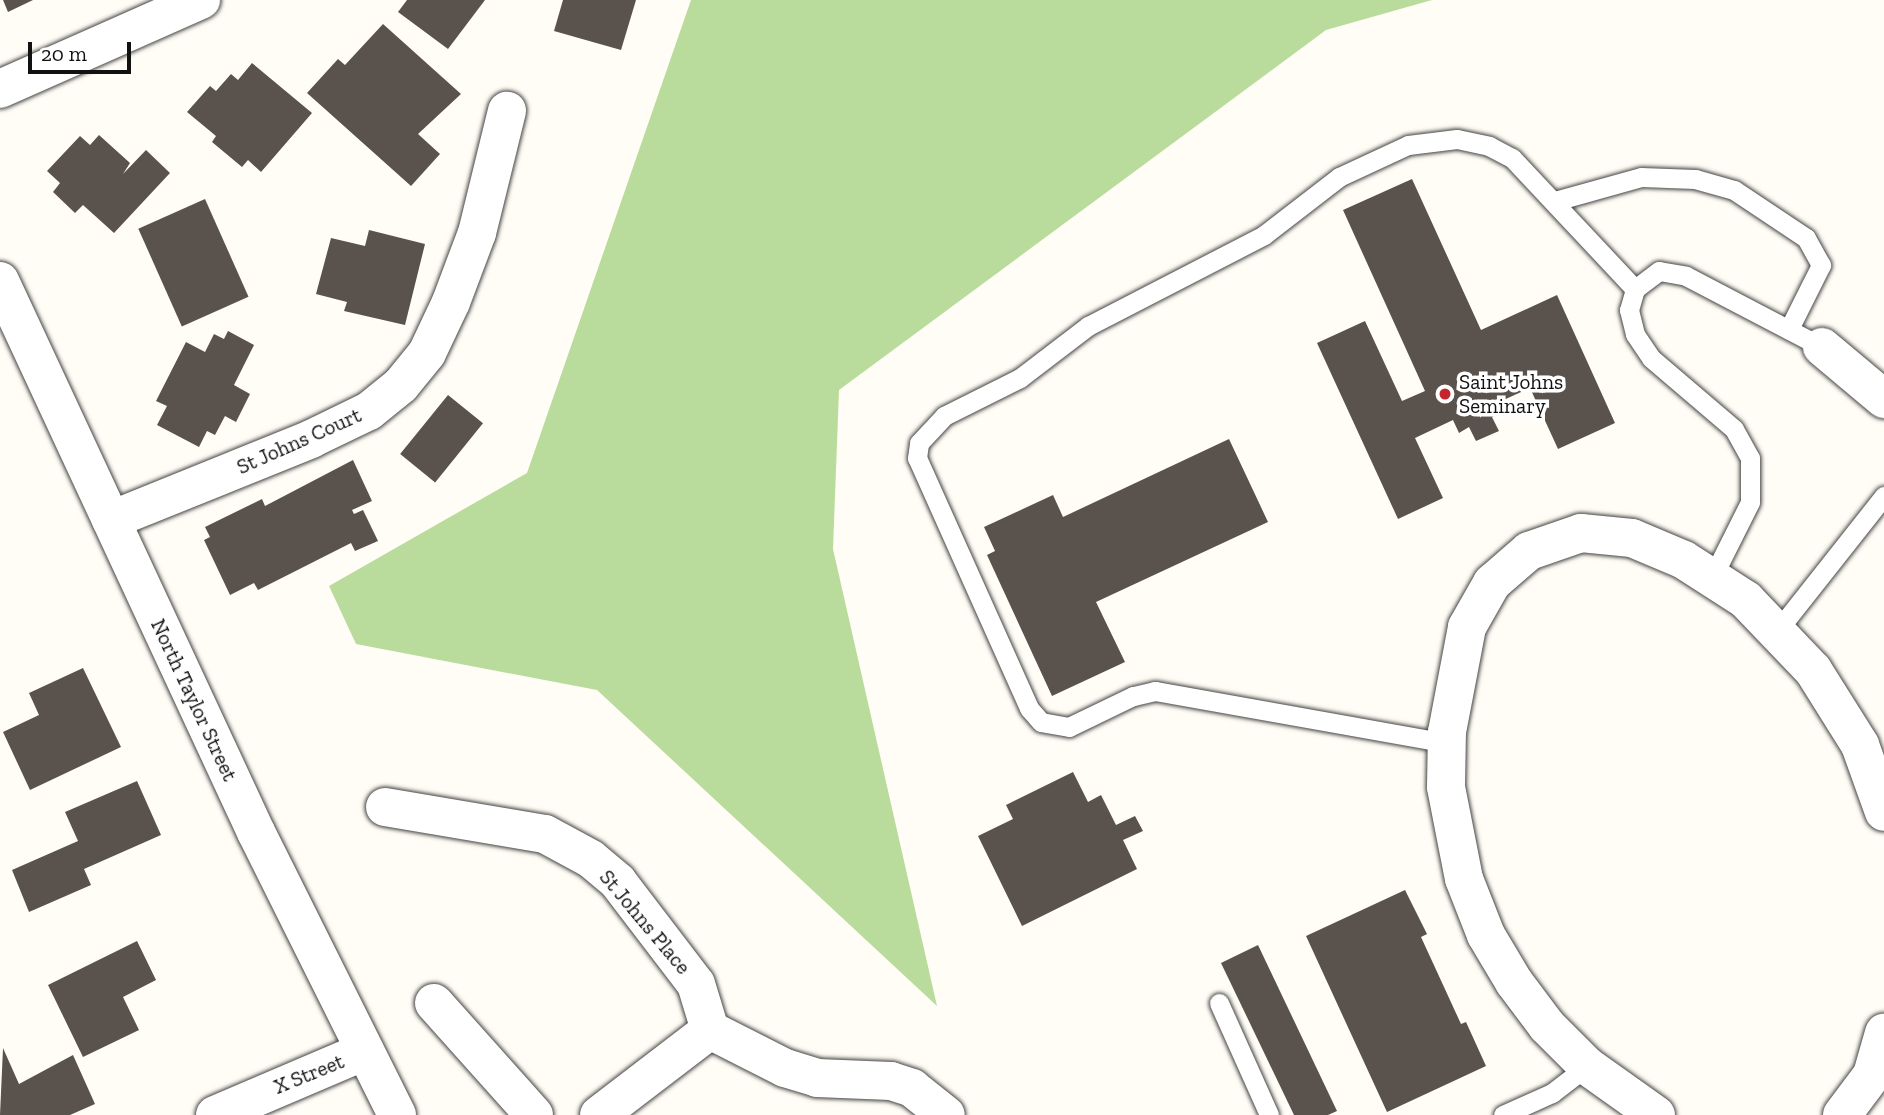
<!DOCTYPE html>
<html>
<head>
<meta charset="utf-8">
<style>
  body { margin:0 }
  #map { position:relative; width:1884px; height:1115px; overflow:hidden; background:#fffdf5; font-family:"Zilla Slab",serif }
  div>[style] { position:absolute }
  .forest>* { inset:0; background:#b9dc9c }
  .building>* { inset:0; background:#5a524d; transform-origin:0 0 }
  .roads { filter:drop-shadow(0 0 2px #444) drop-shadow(0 0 2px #444) }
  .service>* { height:19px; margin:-9.5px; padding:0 9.5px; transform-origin:9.5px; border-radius:9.5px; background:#fff }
  .minor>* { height:38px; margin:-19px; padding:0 19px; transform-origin:19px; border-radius:19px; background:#fff }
  .dots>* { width:19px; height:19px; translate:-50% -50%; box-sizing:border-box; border:4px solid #fff; border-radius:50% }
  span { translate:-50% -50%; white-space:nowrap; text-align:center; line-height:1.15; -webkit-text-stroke:7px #fff; paint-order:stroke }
  .poi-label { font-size:21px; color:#111 }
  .left { translate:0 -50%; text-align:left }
  .street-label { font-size:21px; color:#111 }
  .scale { position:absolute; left:28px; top:42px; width:103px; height:32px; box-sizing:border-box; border:4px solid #111; border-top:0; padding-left:9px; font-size:21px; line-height:24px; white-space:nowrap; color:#111; -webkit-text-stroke:5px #fff; paint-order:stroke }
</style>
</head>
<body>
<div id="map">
  <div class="forest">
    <div style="clip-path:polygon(691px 0,1432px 0,1326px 30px,839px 390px,833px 549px,937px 1006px,597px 690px,356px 644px,329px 586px,527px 473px)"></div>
  </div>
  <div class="building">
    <div style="clip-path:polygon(3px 0,33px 0,8px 12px)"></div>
    <div style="clip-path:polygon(407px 0,485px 0,448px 49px,398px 12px)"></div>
    <div style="clip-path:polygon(563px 0,636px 0,621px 50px,554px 31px)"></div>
    <div style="clip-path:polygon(383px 24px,461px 94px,418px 134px,440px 154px,411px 186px,307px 93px,338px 59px,345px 65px)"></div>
    <div style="clip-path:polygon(252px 63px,312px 113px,261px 172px,248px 160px,242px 167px,212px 142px,216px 136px,187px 112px,210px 86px,216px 91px,231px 74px,238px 80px)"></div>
    <div style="clip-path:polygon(99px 135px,130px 163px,123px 174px,146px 150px,170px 173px,114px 233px,83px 205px,75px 213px,53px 192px,60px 183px,47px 171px,80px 136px,90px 145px)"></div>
    <div style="clip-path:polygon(1412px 179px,1481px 330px,1557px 295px,1615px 423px,1558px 449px,1530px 388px,1497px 403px,1502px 412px,1492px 417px,1499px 431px,1476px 441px,1469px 427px,1459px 433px,1453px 420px,1415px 438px,1443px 498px,1398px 519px,1317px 343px,1365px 321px,1402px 401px,1425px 391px,1343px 210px)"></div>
    <div style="left:205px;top:199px;width:107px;height:73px;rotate:66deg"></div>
    <div style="clip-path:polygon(369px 230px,425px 244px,405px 325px,344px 311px,347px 302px,316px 294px,331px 238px,365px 246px)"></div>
    <div style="clip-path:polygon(228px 331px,254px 345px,234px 385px,250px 394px,236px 422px,225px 416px,215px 435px,207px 431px,199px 447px,157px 425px,167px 406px,156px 401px,186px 342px,205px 352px,214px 334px,224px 339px)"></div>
    <div style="left:448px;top:395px;width:45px;height:76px;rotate:39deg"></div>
    <div style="clip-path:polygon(1229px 439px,1268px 522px,1096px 602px,1125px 662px,1052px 696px,987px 555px,995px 551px,984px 527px,1053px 495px,1063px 517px)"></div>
    <div style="clip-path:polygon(353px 460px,372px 501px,352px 510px,354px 514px,363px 510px,378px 541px,355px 551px,351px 543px,258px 590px,254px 583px,230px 595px,204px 540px,210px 537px,205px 527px,262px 499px,265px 506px)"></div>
    <div style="clip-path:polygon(83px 668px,121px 747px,30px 790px,3px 732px,39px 715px,29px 693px)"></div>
    <div style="clip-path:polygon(1073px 772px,1088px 802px,1101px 795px,1116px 825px,1135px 816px,1143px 831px,1123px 840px,1137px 869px,1022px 926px,978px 836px,1013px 819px,1006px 805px)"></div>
    <div style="clip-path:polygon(137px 781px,161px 835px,84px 869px,91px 885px,29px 912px,12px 870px,78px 841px,65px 812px)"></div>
    <div style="clip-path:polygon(1405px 890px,1427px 934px,1421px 937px,1461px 1024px,1466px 1022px,1486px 1066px,1387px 1112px,1306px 936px)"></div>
    <div style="clip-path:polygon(137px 941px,156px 980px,123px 997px,139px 1030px,83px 1057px,48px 985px)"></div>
    <div style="clip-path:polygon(1258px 945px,1337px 1111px,1328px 1115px,1294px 1115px,1221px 963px)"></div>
    <div style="clip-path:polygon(3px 1048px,19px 1084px,73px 1055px,95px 1104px,70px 1115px,0 1115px)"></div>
  </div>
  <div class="roads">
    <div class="service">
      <div style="left:1555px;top:201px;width:89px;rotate:-15.6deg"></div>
      <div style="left:1641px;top:177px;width:54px;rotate:2.1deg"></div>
      <div style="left:1695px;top:179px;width:41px;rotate:15.8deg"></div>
      <div style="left:1734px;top:190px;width:87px;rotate:33.7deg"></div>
      <div style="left:1806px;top:238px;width:31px;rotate:61deg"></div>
      <div style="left:1821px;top:265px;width:72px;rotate:116.6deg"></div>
      <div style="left:1712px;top:578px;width:85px;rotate:-63.4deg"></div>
      <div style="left:1750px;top:502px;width:44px;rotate:-90deg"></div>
      <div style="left:1750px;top:458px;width:33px;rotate:-119deg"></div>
      <div style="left:1734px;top:429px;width:109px;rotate:-139.5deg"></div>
      <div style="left:1651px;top:358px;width:29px;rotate:-124deg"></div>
      <div style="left:1635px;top:334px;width:25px;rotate:-104deg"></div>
      <div style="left:1629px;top:310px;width:22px;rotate:-74deg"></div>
      <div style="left:1635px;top:289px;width:30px;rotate:-37deg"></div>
      <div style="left:1659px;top:271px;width:27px;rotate:10deg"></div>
      <div style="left:1686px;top:276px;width:153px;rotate:27.6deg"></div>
      <div style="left:1778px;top:630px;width:171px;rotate:-51.7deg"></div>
      <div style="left:1447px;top:743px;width:297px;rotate:-169.9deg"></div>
      <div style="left:1155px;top:691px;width:23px;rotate:167deg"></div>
      <div style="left:1133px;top:696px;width:71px;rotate:154.2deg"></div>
      <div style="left:1069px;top:727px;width:28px;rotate:-170deg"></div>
      <div style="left:1041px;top:722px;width:18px;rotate:-131deg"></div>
      <div style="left:1029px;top:708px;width:274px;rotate:-114.1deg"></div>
      <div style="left:917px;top:458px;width:15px;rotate:-82deg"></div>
      <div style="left:919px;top:443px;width:37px;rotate:-47deg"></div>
      <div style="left:944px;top:416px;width:85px;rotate:-26.6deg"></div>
      <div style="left:1020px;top:378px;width:86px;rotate:-37.4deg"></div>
      <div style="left:1088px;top:326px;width:198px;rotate:-27.3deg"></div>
      <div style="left:1264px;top:235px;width:95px;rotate:-37.7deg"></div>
      <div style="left:1339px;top:177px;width:76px;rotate:-24.9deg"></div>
      <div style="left:1408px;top:145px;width:49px;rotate:-7deg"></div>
      <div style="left:1457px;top:139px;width:33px;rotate:12deg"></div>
      <div style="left:1489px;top:146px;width:26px;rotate:28deg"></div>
      <div style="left:1512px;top:158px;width:180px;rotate:46.8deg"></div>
      <div style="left:1219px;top:1003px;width:123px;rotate:65.9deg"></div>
      <div style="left:1503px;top:1115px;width:54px;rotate:-24.2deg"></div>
      <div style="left:1552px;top:1093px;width:44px;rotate:-37.6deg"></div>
    </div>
    <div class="minor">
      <div style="left:0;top:89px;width:220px;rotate:-23.9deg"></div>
      <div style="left:0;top:281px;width:608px;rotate:65.08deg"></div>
      <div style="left:256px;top:832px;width:316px;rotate:63.5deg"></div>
      <div style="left:1822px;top:347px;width:81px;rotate:40deg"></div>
      <div style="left:111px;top:520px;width:216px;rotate:-22deg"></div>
      <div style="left:311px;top:439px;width:64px;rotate:-25.8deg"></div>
      <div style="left:369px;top:411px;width:41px;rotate:-39.1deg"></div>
      <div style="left:401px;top:385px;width:41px;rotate:-50.9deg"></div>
      <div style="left:427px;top:353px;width:56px;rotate:-64.8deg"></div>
      <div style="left:451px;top:302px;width:74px;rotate:-69.4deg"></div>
      <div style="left:477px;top:233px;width:126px;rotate:-76.2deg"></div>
      <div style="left:385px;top:807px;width:162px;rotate:9.6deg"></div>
      <div style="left:545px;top:834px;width:52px;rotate:28.5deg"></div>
      <div style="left:591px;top:859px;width:35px;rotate:40deg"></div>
      <div style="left:618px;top:882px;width:128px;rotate:52.6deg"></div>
      <div style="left:696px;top:984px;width:48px;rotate:73.1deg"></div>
      <div style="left:434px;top:1003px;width:150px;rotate:48.2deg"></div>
      <div style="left:215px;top:1115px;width:163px;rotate:-23.1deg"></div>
      <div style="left:599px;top:1115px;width:140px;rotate:-37.4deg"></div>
      <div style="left:710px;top:1030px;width:84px;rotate:26.9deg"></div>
      <div style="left:785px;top:1068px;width:34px;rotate:17deg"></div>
      <div style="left:817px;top:1078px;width:74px;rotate:2.3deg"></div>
      <div style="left:891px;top:1081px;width:22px;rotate:18deg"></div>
      <div style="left:912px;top:1088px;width:43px;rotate:38.5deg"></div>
      <div style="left:1656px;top:1115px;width:85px;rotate:-144.6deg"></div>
      <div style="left:1587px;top:1066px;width:57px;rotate:-135deg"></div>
      <div style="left:1547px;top:1026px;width:55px;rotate:-126.9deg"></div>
      <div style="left:1514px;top:982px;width:55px;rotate:-120.8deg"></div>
      <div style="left:1486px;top:935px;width:60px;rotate:-111.4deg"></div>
      <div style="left:1464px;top:879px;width:94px;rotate:-101.1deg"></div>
      <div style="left:1446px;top:787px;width:55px;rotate:-89deg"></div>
      <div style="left:1447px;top:732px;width:107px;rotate:-79.2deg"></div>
      <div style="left:1467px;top:627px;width:51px;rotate:-60.4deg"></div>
      <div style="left:1492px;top:583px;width:49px;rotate:-40.9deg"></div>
      <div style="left:1529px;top:551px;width:55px;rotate:-19.1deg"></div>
      <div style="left:1581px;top:533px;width:51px;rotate:5.6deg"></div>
      <div style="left:1632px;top:538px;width:56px;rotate:22.9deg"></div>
      <div style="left:1684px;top:560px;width:74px;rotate:32.8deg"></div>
      <div style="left:1746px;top:600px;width:97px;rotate:46.3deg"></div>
      <div style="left:1813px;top:670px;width:89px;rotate:57.9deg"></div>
      <div style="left:1860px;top:745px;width:71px;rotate:70.3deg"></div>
      <div style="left:1842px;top:1115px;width:50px;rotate:-53.1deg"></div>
      <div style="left:1872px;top:1075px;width:44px;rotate:-74.1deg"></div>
    </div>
  </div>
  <div class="dots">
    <div style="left:1445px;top:394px;background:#c4262e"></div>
  </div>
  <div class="poi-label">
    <span class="left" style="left:1459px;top:394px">Saint Johns<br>Seminary</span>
  </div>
  <div class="street-label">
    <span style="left:299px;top:441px;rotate:-24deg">St Johns Court</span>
    <span style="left:194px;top:700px;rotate:65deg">North Taylor Street</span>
    <span style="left:645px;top:922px;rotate:50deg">St Johns Place</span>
    <span style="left:309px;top:1074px;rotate:-22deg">X Street</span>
  </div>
  <div class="scale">20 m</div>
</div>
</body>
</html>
